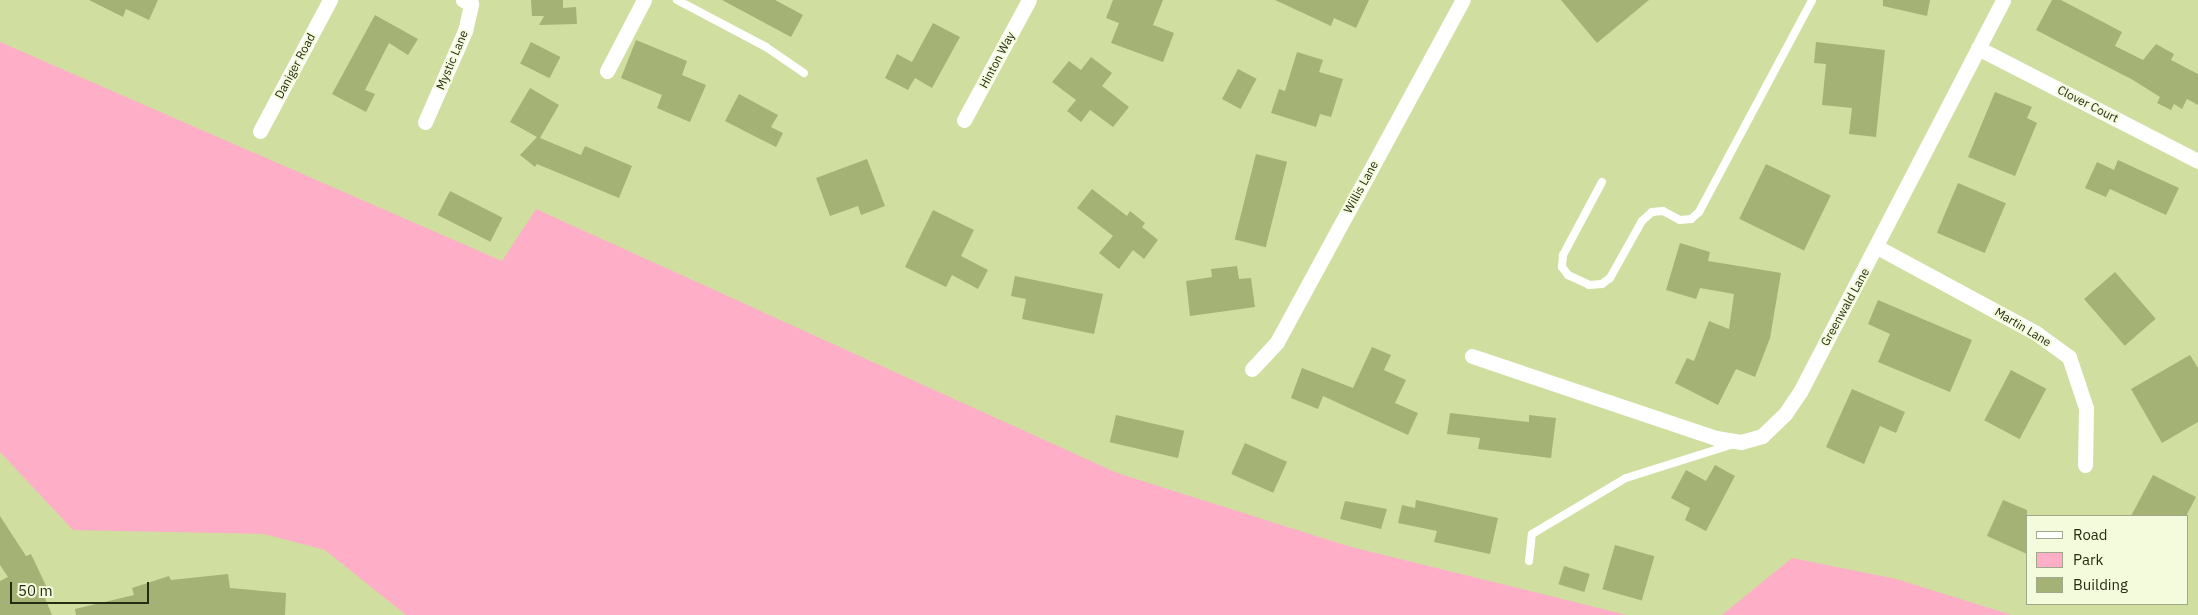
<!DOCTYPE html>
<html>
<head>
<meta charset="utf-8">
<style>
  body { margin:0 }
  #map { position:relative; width:2198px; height:615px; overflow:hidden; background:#d0dea0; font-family:"IBM Plex Sans",sans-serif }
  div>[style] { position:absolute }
  .green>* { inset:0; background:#ffaec8 }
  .building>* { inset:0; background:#a5b275; transform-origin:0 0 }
  .service>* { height:8px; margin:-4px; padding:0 4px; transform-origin:4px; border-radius:4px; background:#fff }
  .minor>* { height:15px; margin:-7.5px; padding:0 7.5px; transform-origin:7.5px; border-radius:7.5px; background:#fff }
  span { translate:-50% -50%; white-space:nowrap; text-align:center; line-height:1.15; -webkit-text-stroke:4px #f4fbdc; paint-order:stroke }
  .street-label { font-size:12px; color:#262b13 }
  .legend { position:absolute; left:2026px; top:515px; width:162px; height:90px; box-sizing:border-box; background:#f4fbdc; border:1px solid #a2a88c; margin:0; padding:6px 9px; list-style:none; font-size:15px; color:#262b13 }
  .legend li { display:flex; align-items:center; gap:10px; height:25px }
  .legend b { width:25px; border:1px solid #a2a88c }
  .scale { position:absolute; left:10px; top:582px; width:139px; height:22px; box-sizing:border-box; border:2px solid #262b13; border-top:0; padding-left:6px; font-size:15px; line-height:18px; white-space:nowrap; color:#262b13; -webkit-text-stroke:4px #f4fbdc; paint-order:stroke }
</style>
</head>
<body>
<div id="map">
  <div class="green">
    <div style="clip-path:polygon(0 42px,502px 261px,536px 209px,1117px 473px,1351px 547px,1627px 615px,406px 615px,325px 550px,264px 534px,73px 530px,0 452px)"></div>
    <div style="clip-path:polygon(1792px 558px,1896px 579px,2012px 615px,1722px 615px)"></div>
  </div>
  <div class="building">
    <div style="clip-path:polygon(89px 0,158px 0,149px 20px,126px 9px,123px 17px)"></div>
    <div style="clip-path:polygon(531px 0,563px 0,563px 8px,576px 7px,577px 24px,539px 25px,544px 16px,532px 16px)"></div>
    <div style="clip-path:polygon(722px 0,775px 0,803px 15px,791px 37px)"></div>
    <div style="clip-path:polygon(1113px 0,1163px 0,1153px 25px,1174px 33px,1163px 62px,1111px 43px,1119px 23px,1106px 18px)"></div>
    <div style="clip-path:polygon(1275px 0,1369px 0,1356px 28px,1334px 18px,1331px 26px)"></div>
    <div style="clip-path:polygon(1561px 0,1649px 0,1597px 43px)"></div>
    <div style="clip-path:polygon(1883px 0,1930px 0,1927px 16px,1883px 6px)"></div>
    <div style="clip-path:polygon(2052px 0,2061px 0,2122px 32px,2115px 46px,2143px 60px,2156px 44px,2174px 54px,2171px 60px,2198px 74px,2198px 105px,2187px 99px,2182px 109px,2174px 104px,2171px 110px,2157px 103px,2160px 97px,2133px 80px,2036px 30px)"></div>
    <div style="clip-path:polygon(375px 15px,418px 39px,408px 55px,389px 43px,365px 90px,375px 94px,366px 112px,332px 94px)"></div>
    <div style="clip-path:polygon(933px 23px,960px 37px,932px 88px,915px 78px,908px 90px,885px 78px,897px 54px,912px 62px)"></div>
    <div style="clip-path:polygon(636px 40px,687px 61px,682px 75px,706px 85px,690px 122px,657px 108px,662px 95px,621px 78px)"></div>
    <div style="left:531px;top:42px;width:33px;height:24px;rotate:27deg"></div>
    <div style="clip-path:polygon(1816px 42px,1885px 50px,1876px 137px,1849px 134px,1852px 108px,1822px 105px,1826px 64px,1814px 63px)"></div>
    <div style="clip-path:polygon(1297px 52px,1323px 60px,1319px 72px,1343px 79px,1331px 117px,1320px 114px,1316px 127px,1271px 113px,1279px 89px,1285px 91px)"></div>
    <div style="clip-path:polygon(1091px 57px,1112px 73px,1102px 86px,1129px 107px,1113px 127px,1090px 110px,1081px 122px,1067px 111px,1076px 100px,1052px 82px,1069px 61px,1081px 70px)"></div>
    <div style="left:1238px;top:69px;width:21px;height:34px;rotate:28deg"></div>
    <div style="clip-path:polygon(530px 88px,559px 105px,540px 138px,581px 155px,585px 146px,632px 166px,619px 198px,537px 164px,535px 167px,520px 155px,537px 137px,510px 122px)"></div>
    <div style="clip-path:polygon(1995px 92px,2032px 107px,2027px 118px,2037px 123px,2015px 176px,1968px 157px)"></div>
    <div style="clip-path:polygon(739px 94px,778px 115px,771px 127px,783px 133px,776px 147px,725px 121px)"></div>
    <div style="left:1256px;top:154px;width:32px;height:88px;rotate:14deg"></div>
    <div style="clip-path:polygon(867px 159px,885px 206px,861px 215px,858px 206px,830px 216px,816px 178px)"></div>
    <div style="clip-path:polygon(2118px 160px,2179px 188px,2166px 215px,2110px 189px,2106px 197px,2085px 188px,2097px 162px,2114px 170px)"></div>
    <div style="left:1766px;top:164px;width:72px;height:61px;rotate:26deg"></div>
    <div style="left:1958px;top:183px;width:52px;height:54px;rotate:23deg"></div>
    <div style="clip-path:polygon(1092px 189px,1127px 216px,1130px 211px,1145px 223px,1142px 227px,1158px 240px,1144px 259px,1133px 250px,1119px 269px,1099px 253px,1113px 236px,1077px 208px)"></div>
    <div style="left:450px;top:191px;width:59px;height:27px;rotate:27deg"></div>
    <div style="clip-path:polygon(933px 210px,974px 230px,961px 256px,988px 270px,978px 289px,952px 275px,946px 287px,905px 267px)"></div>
    <div style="clip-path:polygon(1680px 243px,1710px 252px,1708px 261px,1781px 273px,1770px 338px,1755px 377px,1736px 369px,1718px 405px,1675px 383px,1687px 358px,1694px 361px,1709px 321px,1729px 329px,1734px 294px,1700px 288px,1696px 299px,1666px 290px)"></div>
    <div style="clip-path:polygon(1237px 266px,1239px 279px,1251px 278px,1255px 307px,1190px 316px,1186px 281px,1212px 277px,1211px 269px)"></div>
    <div style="left:2115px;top:272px;width:62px;height:41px;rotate:49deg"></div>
    <div style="clip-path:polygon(1015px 276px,1103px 294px,1094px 334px,1022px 319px,1026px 299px,1011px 296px)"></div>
    <div style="clip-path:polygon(1878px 300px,1972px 340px,1950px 392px,1878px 362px,1890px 334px,1868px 324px)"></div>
    <div style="clip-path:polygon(1372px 347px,1391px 355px,1384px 370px,1406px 380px,1395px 403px,1418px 413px,1408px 435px,1323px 396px,1318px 409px,1291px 398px,1302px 368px,1353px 388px)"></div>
    <div style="clip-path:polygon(2190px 355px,2198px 368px,2198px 422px,2162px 443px,2131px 389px)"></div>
    <div style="left:2011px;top:370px;width:40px;height:57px;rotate:28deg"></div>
    <div style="clip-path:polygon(1852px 389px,1905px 412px,1896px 433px,1880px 426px,1864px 464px,1826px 447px)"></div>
    <div style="clip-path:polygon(1450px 413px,1529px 422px,1529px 415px,1556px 418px,1551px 458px,1478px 449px,1480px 438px,1447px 434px)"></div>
    <div style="left:1116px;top:415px;width:70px;height:28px;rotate:13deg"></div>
    <div style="left:1245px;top:443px;width:46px;height:34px;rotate:24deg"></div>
    <div style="clip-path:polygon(1715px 465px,1735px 476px,1706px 531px,1685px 520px,1690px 508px,1671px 498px,1686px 470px,1706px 481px)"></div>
    <div style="clip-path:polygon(2153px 475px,2196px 497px,2186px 516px,2131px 516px)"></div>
    <div style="clip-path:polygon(1416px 500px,1498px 518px,1490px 554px,1434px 542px,1437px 531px,1398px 523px,1402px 505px,1415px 508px)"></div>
    <div style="clip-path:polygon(2003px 500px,2027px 510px,2027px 554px,1987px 536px)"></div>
    <div style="clip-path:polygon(1345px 501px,1387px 509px,1381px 529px,1340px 519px)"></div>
    <div style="clip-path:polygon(0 516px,26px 556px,31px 554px,47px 588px,42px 591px,52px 615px,0 615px,0 581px,8px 577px,0 565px)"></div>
    <div style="left:1615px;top:545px;width:41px;height:46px;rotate:16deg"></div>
    <div style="left:1564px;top:566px;width:27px;height:19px;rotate:17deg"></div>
    <div style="clip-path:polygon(228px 574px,230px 588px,286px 593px,285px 615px,76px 615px,75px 609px,134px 595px,132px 588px,169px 576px,171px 580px)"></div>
  </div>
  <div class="service">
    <div style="left:677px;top:0;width:101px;rotate:27.8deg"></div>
    <div style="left:766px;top:47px;width:46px;rotate:34.4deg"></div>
    <div style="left:1602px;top:182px;width:83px;rotate:118.1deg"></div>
    <div style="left:1563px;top:255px;width:12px;rotate:95deg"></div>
    <div style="left:1562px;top:267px;width:10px;rotate:53deg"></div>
    <div style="left:1568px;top:275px;width:23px;rotate:25deg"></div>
    <div style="left:1589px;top:285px;width:13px;rotate:-4deg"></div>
    <div style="left:1602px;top:284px;width:10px;rotate:-37deg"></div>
    <div style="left:1610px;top:278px;width:65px;rotate:-60.7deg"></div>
    <div style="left:1642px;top:221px;width:13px;rotate:-42deg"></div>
    <div style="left:1652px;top:212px;width:11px;rotate:-5deg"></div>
    <div style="left:1663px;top:211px;width:19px;rotate:28deg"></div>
    <div style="left:1680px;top:220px;width:11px;rotate:-5deg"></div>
    <div style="left:1691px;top:219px;width:11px;rotate:-41deg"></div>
    <div style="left:1699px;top:212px;width:240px;rotate:-61.9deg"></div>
    <div style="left:1529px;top:561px;width:27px;rotate:-84deg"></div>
    <div style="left:1532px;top:534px;width:109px;rotate:-30.8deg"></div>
    <div style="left:1626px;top:478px;width:113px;rotate:-17.5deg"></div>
  </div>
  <div class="minor">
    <div style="left:1978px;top:48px;width:247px;rotate:27.2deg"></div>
    <div style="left:607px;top:71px;width:80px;rotate:-62.5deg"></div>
    <div style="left:964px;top:120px;width:136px;rotate:-61.6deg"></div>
    <div style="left:425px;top:122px;width:99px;rotate:-66.3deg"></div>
    <div style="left:465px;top:31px;width:28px;rotate:-77deg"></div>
    <div style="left:471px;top:4px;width:9px;rotate:-153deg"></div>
    <div style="left:260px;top:131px;width:149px;rotate:-61.9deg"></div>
    <div style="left:1877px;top:247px;width:181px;rotate:28.4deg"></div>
    <div style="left:2036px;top:333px;width:41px;rotate:36deg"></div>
    <div style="left:2069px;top:357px;width:54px;rotate:71.6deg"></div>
    <div style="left:2086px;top:408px;width:57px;rotate:91deg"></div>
    <div style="left:1472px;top:356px;width:257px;rotate:18.6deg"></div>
    <div style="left:1716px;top:438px;width:25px;rotate:9deg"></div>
    <div style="left:1741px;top:442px;width:22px;rotate:-16deg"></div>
    <div style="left:1762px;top:436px;width:32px;rotate:-44deg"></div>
    <div style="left:1785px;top:414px;width:27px;rotate:-56deg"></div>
    <div style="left:1800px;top:392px;width:441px;rotate:-62.6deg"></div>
    <div style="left:1252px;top:369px;width:37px;rotate:-47deg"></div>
    <div style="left:1277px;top:342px;width:389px;rotate:-61.5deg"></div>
  </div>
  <div class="street-label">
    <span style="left:452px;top:60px;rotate:-67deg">Mystic Lane</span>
    <span style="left:997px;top:60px;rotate:-62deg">Hinton Way</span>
    <span style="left:295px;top:66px;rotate:-62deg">Daniger Road</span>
    <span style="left:2088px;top:104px;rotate:27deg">Clover Court</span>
    <span style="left:1361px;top:187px;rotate:-61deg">Willis Lane</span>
    <span style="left:1845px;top:307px;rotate:-61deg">Greenwald Lane</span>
    <span style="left:2023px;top:327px;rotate:31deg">Martin Lane</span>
  </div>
  <ul class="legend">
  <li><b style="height:6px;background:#fff"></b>Road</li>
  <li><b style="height:14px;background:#ffaec8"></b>Park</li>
  <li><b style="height:14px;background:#a5b275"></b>Building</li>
  </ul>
  <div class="scale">50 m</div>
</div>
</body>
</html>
